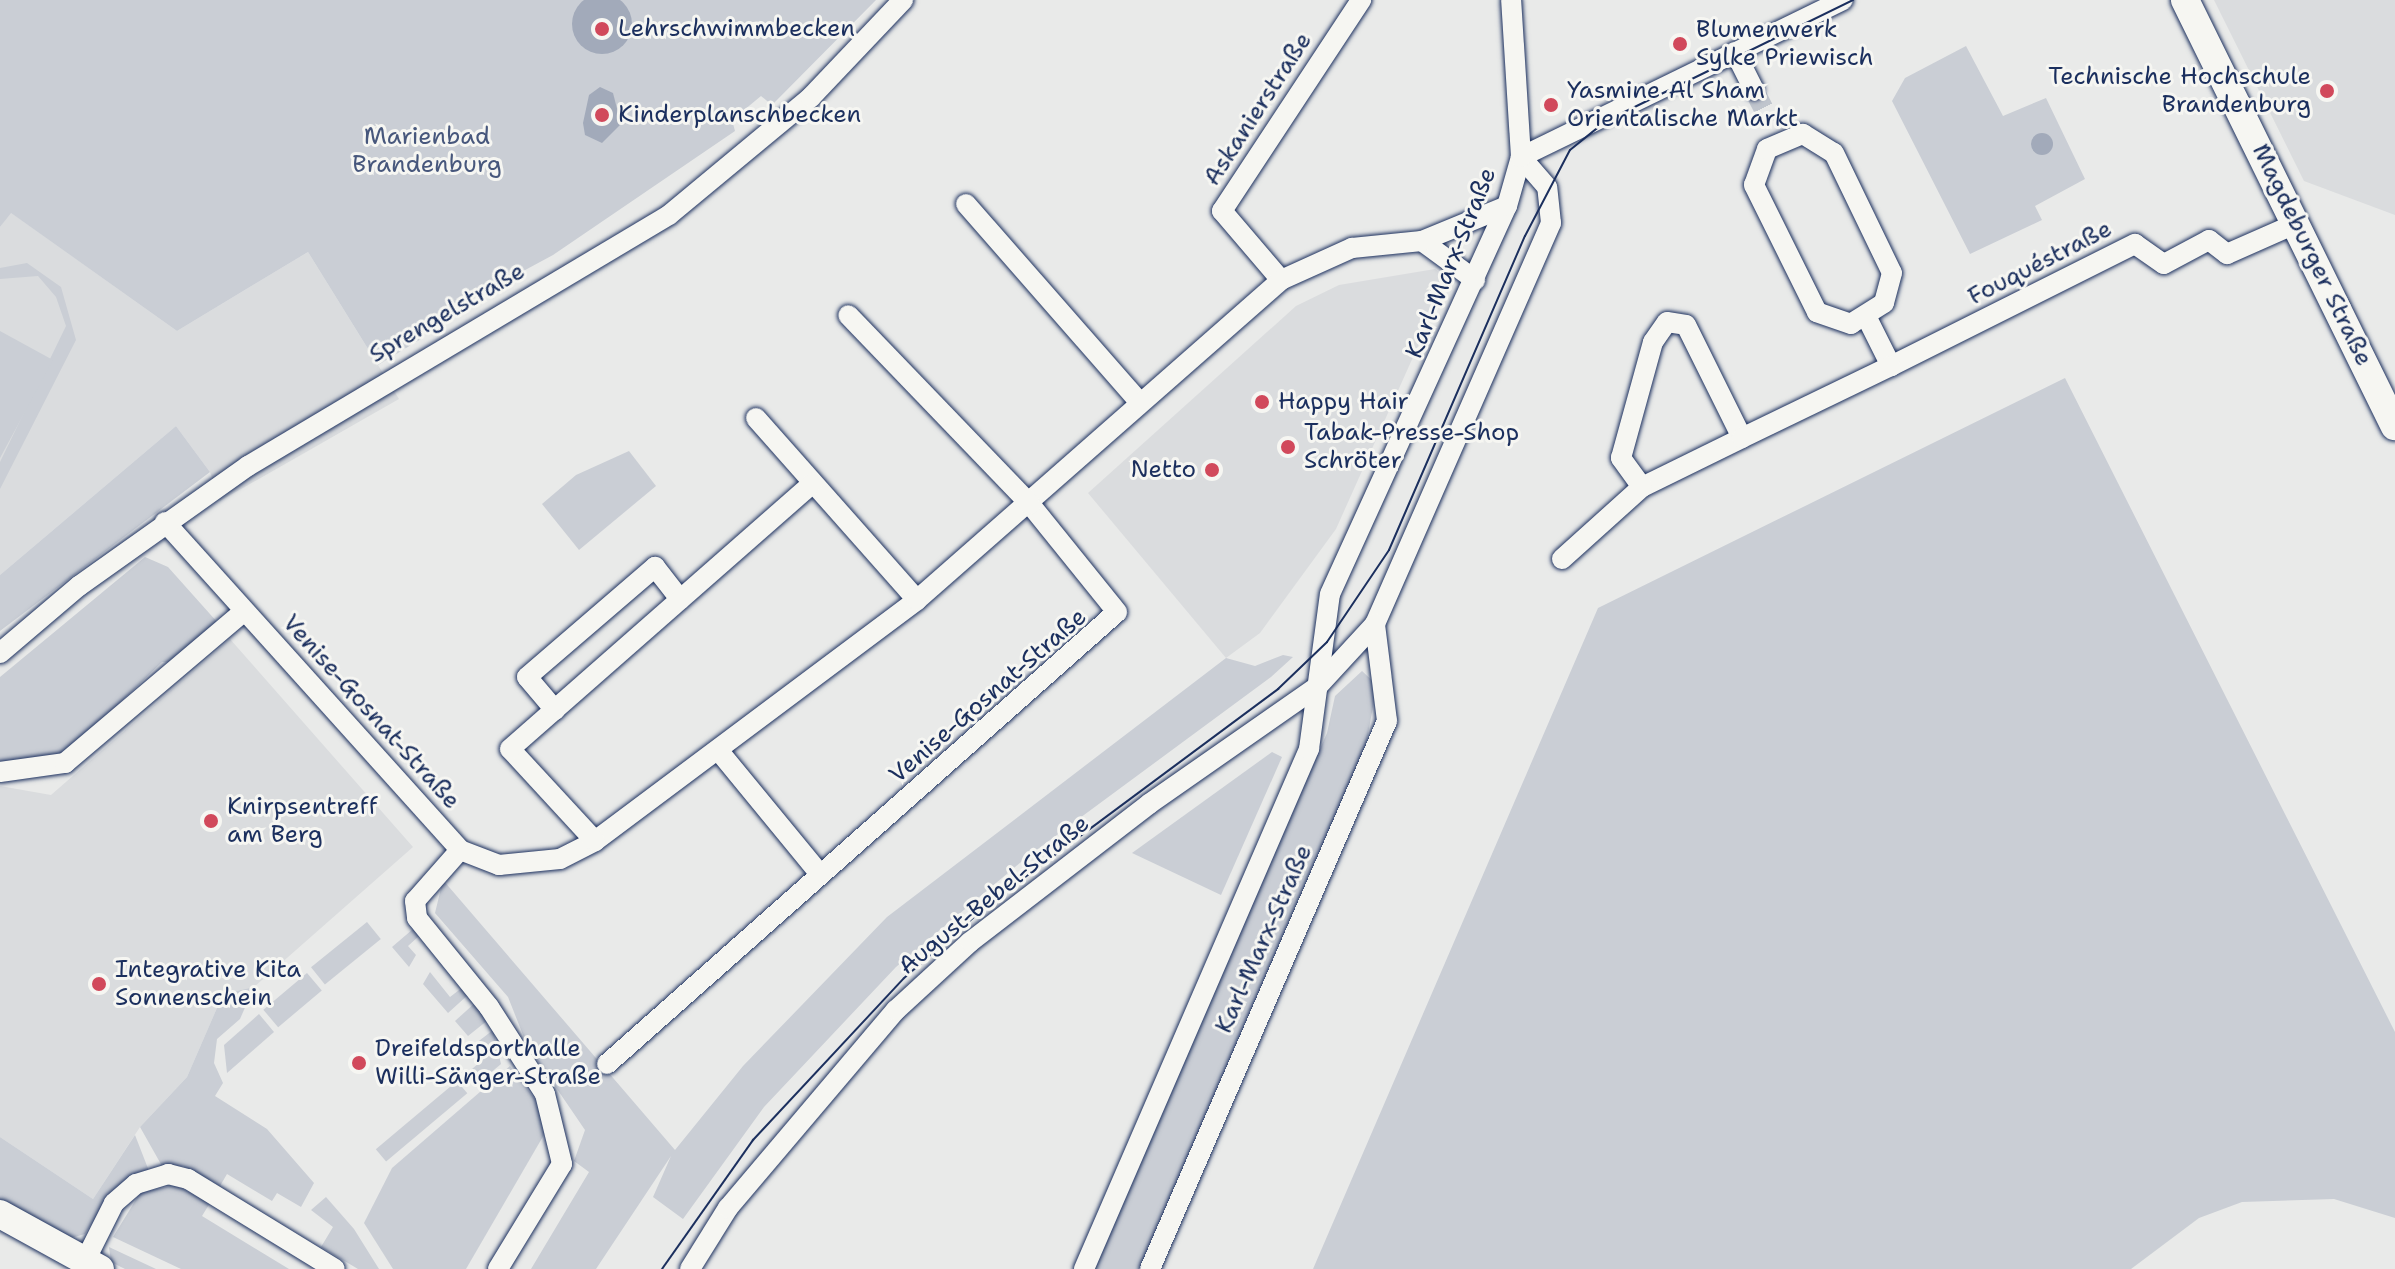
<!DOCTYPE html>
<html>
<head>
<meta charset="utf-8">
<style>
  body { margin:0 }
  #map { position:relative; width:2395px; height:1269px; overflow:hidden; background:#e9eae9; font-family:"Shantell Sans",sans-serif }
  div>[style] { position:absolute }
  .built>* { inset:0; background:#dadcde }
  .green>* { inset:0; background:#caced5; transform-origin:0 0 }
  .water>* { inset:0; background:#a2aaba }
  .round { border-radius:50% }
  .street-tunnel>* { height:20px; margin-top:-10px; transform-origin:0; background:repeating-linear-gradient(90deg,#c0c5cd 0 20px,transparent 0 30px) }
  .roads { filter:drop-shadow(0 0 2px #1b2f5e) drop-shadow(0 0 2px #1b2f5e) }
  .street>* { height:20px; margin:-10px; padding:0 10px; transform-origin:10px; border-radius:10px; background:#f6f6f2 }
  .secondary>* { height:28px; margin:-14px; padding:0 14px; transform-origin:14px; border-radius:14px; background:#f6f6f2 }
  .tram>* { height:2px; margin:-1px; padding:0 1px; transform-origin:1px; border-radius:1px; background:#1b2f5e }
  .dots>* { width:22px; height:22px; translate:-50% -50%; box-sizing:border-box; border:4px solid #f6f6f2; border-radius:50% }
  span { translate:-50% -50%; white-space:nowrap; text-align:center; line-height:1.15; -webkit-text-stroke:6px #f6f6f2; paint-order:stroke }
  .poi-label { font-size:24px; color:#1b2f5e }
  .left { translate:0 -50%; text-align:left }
  .right { translate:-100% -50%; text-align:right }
  .street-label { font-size:24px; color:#1b2f5e }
  .park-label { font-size:24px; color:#47577c }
</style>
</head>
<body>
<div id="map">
  <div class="built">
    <div style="clip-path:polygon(2214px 0,2395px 0,2395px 215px,2304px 181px)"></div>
    <div style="clip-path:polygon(10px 212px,177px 331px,308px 252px,399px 399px,220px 501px,210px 472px,176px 426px,0 575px,0 227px)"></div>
    <div style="clip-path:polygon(1435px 269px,1446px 278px,1444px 288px,1336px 529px,1260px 633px,1226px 658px,1088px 493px,1296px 306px,1339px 285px)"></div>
    <div style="clip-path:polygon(230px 639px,413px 847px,254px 987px,223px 994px,187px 1077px,140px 1127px,93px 1199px,0 1137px,0 786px,51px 795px)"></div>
  </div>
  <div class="green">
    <div style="clip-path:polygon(0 0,876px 0,772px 105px,761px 96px,732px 120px,735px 131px,553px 255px,429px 322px,421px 339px,378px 365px,308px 252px,177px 331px,11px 213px,0 227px)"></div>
    <div style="clip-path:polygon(1966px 46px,2003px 116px,2046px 98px,2085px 179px,2035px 206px,2042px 220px,1970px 254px,1892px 101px,1905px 78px)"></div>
    <div style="clip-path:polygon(27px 263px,61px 287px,76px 340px,0 489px,0 462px,66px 326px,56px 297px,38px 276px,0 279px,0 268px)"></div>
    <div style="clip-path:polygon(0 331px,53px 360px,0 458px)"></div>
    <div style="clip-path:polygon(2065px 378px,2395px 1032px,2395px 1218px,2334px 1199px,2242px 1202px,2199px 1218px,2131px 1269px,1313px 1269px,1598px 608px)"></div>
    <div style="clip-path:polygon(176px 426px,210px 472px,0 631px,0 575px)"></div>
    <div style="clip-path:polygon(629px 451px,656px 486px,579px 550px,542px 504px,576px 475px)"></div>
    <div style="clip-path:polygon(145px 557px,168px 567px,218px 623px,176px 663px,162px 662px,66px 755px,0 766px,0 677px)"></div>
    <div style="clip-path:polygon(1283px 655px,1293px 657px,1271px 677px,1027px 857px,896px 967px,764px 1107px,683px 1219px,653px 1197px,671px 1156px,596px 1269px,531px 1269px,589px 1172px,574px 1161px,585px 1130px,527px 1045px,508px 997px,435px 913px,443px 880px,675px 1150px,743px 1066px,887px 917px,1226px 658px,1255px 666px)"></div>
    <div style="clip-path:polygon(1362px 671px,1377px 685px,1365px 750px,1140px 1269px,1094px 1269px,1327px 733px,1335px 696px)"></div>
    <div style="clip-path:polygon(1272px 752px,1282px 757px,1221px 895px,1132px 853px)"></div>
    <div style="left:367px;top:922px;width:22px;height:72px;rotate:51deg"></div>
    <div style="clip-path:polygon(413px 929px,419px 936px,408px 946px,416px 955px,409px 967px,392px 947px)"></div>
    <div style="clip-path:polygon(430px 972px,450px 997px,463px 987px,469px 994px,448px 1013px,423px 984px)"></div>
    <div style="left:307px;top:973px;width:23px;height:57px;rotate:50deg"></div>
    <div style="clip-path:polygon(254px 987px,240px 1019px,217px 1039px,214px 1063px,223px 1083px,215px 1096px,267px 1129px,314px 1183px,301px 1207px,277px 1193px,272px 1201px,227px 1174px,220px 1186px,183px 1166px,162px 1166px,140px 1127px,187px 1077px,223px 994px)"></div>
    <div style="clip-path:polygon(476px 1002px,488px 1020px,468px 1036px,455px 1021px)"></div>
    <div style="clip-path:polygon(259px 1014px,274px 1032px,227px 1073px,224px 1045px)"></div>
    <div style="clip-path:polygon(493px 1030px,501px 1064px,475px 1086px,465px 1075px,486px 1057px,475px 1044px)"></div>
    <div style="clip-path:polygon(510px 1066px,540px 1106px,545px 1133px,466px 1269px,393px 1269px,364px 1223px,392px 1168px)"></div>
    <div style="left:457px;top:1081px;width:16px;height:106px;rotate:50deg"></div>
    <div style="clip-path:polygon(135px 1135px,149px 1171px,111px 1194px,85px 1234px,71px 1238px,0 1199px,0 1137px,93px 1199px)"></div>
    <div style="clip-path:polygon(175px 1185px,210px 1203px,202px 1216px,289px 1269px,181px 1269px,113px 1237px,140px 1193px)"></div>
    <div style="clip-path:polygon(326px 1197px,354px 1229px,379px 1269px,358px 1269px,321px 1247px,333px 1227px,311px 1210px)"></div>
    <div style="clip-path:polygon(109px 1247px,156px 1269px,125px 1269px,111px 1262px)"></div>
  </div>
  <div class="water">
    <div class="round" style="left:572px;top:-6px;width:60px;height:60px"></div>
    <div style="clip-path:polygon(600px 87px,613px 93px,621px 124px,602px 143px,585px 135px,583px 123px,589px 95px)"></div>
    <div class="round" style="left:2031px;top:133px;width:22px;height:22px"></div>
  </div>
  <div class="street-tunnel">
    <div style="left:1754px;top:90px;width:36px;rotate:63deg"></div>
  </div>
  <div class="roads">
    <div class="street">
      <div style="left:1735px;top:52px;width:42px;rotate:63.4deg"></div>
      <div style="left:1803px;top:134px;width:36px;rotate:32deg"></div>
      <div style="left:1834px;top:153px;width:133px;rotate:64.2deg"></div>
      <div style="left:1892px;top:273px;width:31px;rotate:105deg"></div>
      <div style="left:1884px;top:303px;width:39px;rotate:148deg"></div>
      <div style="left:1851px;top:324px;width:36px;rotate:-161deg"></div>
      <div style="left:1817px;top:312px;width:142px;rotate:-116.4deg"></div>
      <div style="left:1754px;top:185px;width:38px;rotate:-70deg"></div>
      <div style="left:1767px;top:149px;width:39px;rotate:-23deg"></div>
      <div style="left:1521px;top:157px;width:358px;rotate:-26deg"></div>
      <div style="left:966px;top:204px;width:264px;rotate:48.8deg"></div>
      <div style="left:1422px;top:241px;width:66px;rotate:36.3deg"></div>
      <div style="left:1281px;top:280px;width:91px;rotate:-130.5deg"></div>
      <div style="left:1222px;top:211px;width:253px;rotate:-56.6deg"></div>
      <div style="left:1867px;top:318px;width:54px;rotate:63.4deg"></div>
      <div style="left:1891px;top:366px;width:273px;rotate:-26.6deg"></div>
      <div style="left:2135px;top:244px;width:35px;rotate:35deg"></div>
      <div style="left:2164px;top:264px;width:51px;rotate:-28.1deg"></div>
      <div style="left:2209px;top:240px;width:23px;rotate:38deg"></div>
      <div style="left:2227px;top:254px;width:74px;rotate:-23.8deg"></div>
      <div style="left:756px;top:418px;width:243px;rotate:48.5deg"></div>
      <div style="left:1642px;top:487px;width:111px;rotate:-26.1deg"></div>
      <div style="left:165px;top:522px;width:441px;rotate:48deg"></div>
      <div style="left:460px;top:850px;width:42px;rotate:21deg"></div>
      <div style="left:499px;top:865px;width:61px;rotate:-5.6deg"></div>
      <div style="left:560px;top:859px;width:39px;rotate:-27deg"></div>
      <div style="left:595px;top:841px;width:402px;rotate:-36.8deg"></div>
      <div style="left:917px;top:600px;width:485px;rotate:-41.3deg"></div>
      <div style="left:1281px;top:280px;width:78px;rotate:-24.3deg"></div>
      <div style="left:1352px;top:248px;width:70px;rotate:-5.7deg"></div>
      <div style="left:1422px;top:241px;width:92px;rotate:-22.4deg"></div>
      <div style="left:1562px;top:559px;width:108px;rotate:-42deg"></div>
      <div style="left:1642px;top:487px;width:36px;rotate:-126deg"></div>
      <div style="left:1621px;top:458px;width:120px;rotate:-74.6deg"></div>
      <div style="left:1653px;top:342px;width:24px;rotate:-55deg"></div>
      <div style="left:1667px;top:322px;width:19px;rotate:9deg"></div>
      <div style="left:1686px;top:325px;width:126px;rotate:63.6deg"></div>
      <div style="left:1742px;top:438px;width:165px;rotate:-25.8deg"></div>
      <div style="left:0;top:653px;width:104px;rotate:-40.3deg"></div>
      <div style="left:79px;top:586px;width:207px;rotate:-35.4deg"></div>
      <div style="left:248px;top:466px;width:490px;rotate:-30.8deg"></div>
      <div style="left:669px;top:215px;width:185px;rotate:-39.7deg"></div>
      <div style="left:811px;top:97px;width:134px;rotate:-46.5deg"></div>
      <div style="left:555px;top:710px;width:43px;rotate:-130.3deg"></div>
      <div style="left:527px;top:677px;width:169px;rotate:-40.7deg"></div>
      <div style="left:655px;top:567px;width:41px;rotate:52deg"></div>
      <div style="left:718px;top:750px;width:161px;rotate:50.6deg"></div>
      <div style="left:0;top:772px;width:66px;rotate:-7.9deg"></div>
      <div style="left:65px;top:763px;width:235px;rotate:-40.3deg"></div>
      <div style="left:595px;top:841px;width:125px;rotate:-132.7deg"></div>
      <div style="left:510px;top:749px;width:403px;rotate:-41.3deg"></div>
      <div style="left:460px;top:850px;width:68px;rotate:131.4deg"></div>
      <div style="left:415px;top:901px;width:17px;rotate:83deg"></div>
      <div style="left:417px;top:918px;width:114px;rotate:51deg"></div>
      <div style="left:489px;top:1007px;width:103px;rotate:57.2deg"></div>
      <div style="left:545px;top:1094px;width:72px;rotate:76.3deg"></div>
      <div style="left:562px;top:1164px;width:123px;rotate:121.4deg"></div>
      <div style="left:607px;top:1064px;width:681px;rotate:-41.55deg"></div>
      <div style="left:1117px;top:612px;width:139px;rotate:-128.9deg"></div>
      <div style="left:1030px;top:504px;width:262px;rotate:-133.9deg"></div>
      <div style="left:85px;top:1261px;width:65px;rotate:-63.4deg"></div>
      <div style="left:114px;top:1203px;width:29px;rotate:-41deg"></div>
      <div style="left:136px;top:1184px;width:34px;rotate:-17deg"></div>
      <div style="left:168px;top:1174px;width:21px;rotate:14deg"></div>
      <div style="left:188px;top:1179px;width:172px;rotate:31.5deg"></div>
      <div style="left:690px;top:1269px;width:72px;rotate:-58.1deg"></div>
      <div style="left:728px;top:1208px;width:260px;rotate:-49.7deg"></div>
      <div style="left:896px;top:1010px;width:100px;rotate:-42.6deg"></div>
      <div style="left:970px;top:942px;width:226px;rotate:-37.6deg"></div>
      <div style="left:1149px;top:804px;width:206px;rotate:-34.9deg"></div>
      <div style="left:1318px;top:686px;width:84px;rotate:-47.4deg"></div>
      <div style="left:1375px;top:624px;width:438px;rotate:-66.3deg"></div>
      <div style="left:1551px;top:223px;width:36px;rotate:-96deg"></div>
      <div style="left:1547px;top:187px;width:40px;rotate:-131deg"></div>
      <div style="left:1084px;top:1269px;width:567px;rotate:-66.6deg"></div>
      <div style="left:1309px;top:749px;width:156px;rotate:-82.3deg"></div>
      <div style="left:1330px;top:594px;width:426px;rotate:-65.5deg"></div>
      <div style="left:1507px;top:206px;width:51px;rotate:-74.1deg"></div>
      <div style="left:1521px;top:157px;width:157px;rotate:-93.6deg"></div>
      <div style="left:1150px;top:1269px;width:597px;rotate:-66.61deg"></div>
      <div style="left:1387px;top:721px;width:98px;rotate:-97.1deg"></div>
    </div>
    <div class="secondary">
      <div style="left:2185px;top:0;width:475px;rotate:63.8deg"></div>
      <div style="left:0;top:1214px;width:114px;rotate:28.8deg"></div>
    </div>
  </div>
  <div class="tram">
    <div style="left:662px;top:1269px;width:158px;rotate:-54.8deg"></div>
    <div style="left:753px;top:1140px;width:221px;rotate:-47deg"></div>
    <div style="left:904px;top:978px;width:114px;rotate:-41.1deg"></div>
    <div style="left:990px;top:903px;width:359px;rotate:-36.6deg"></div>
    <div style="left:1278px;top:689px;width:68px;rotate:-43.8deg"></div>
    <div style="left:1327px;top:642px;width:111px;rotate:-56deg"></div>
    <div style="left:1389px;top:550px;width:342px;rotate:-66.6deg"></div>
    <div style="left:1525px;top:236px;width:97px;rotate:-62.4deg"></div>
    <div style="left:1570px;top:150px;width:46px;rotate:-38.9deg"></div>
    <div style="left:1606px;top:121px;width:275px;rotate:-26.1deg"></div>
  </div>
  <div class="dots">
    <div style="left:602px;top:29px;background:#d1495b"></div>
    <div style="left:1680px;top:44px;background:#d1495b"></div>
    <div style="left:2327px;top:91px;background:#d1495b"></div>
    <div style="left:1551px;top:105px;background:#d1495b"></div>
    <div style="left:602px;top:115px;background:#d1495b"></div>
    <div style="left:1262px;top:402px;background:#d1495b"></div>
    <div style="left:1288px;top:447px;background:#d1495b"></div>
    <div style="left:1212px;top:470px;background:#d1495b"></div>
    <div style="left:211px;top:821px;background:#d1495b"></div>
    <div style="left:99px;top:984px;background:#d1495b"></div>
    <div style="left:359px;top:1063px;background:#d1495b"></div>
  </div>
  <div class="poi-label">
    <span class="left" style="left:618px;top:29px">Lehrschwimmbecken</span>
    <span class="left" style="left:1696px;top:44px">Blumenwerk<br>Sylke Priewisch</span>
    <span class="right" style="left:2311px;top:91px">Technische Hochschule<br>Brandenburg</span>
    <span class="left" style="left:1567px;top:105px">Yasmine Al Sham<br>Orientalische Markt</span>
    <span class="left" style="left:618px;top:115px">Kinderplanschbecken</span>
    <span class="left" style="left:1278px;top:402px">Happy Hair</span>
    <span class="left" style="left:1304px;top:447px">Tabak-Presse-Shop<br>Schröter</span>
    <span class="right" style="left:1196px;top:470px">Netto</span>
    <span class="left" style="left:227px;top:821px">Knirpsentreff<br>am Berg</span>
    <span class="left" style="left:115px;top:984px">Integrative Kita<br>Sonnenschein</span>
    <span class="left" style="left:375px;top:1063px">Dreifeldsporthalle<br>Willi-Sänger-Straße</span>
  </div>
  <div class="street-label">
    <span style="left:1258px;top:109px;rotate:-57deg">Askanierstraße</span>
    <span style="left:2312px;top:255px;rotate:64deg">Magdeburger Straße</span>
    <span style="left:1451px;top:263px;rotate:-68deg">Karl-Marx-Straße</span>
    <span style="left:2040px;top:263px;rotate:-27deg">Fouquéstraße</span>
    <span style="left:447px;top:313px;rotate:-30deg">Sprengelstraße</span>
    <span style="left:988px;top:696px;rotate:-41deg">Venise-Gosnat-Straße</span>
    <span style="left:371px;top:712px;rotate:48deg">Venise-Gosnat-Straße</span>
    <span style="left:994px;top:895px;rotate:-39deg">August-Bebel-Straße</span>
    <span style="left:1264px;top:939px;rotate:-66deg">Karl-Marx-Straße</span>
  </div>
  <div class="park-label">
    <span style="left:427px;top:151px">Marienbad<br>Brandenburg</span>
  </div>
</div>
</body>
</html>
